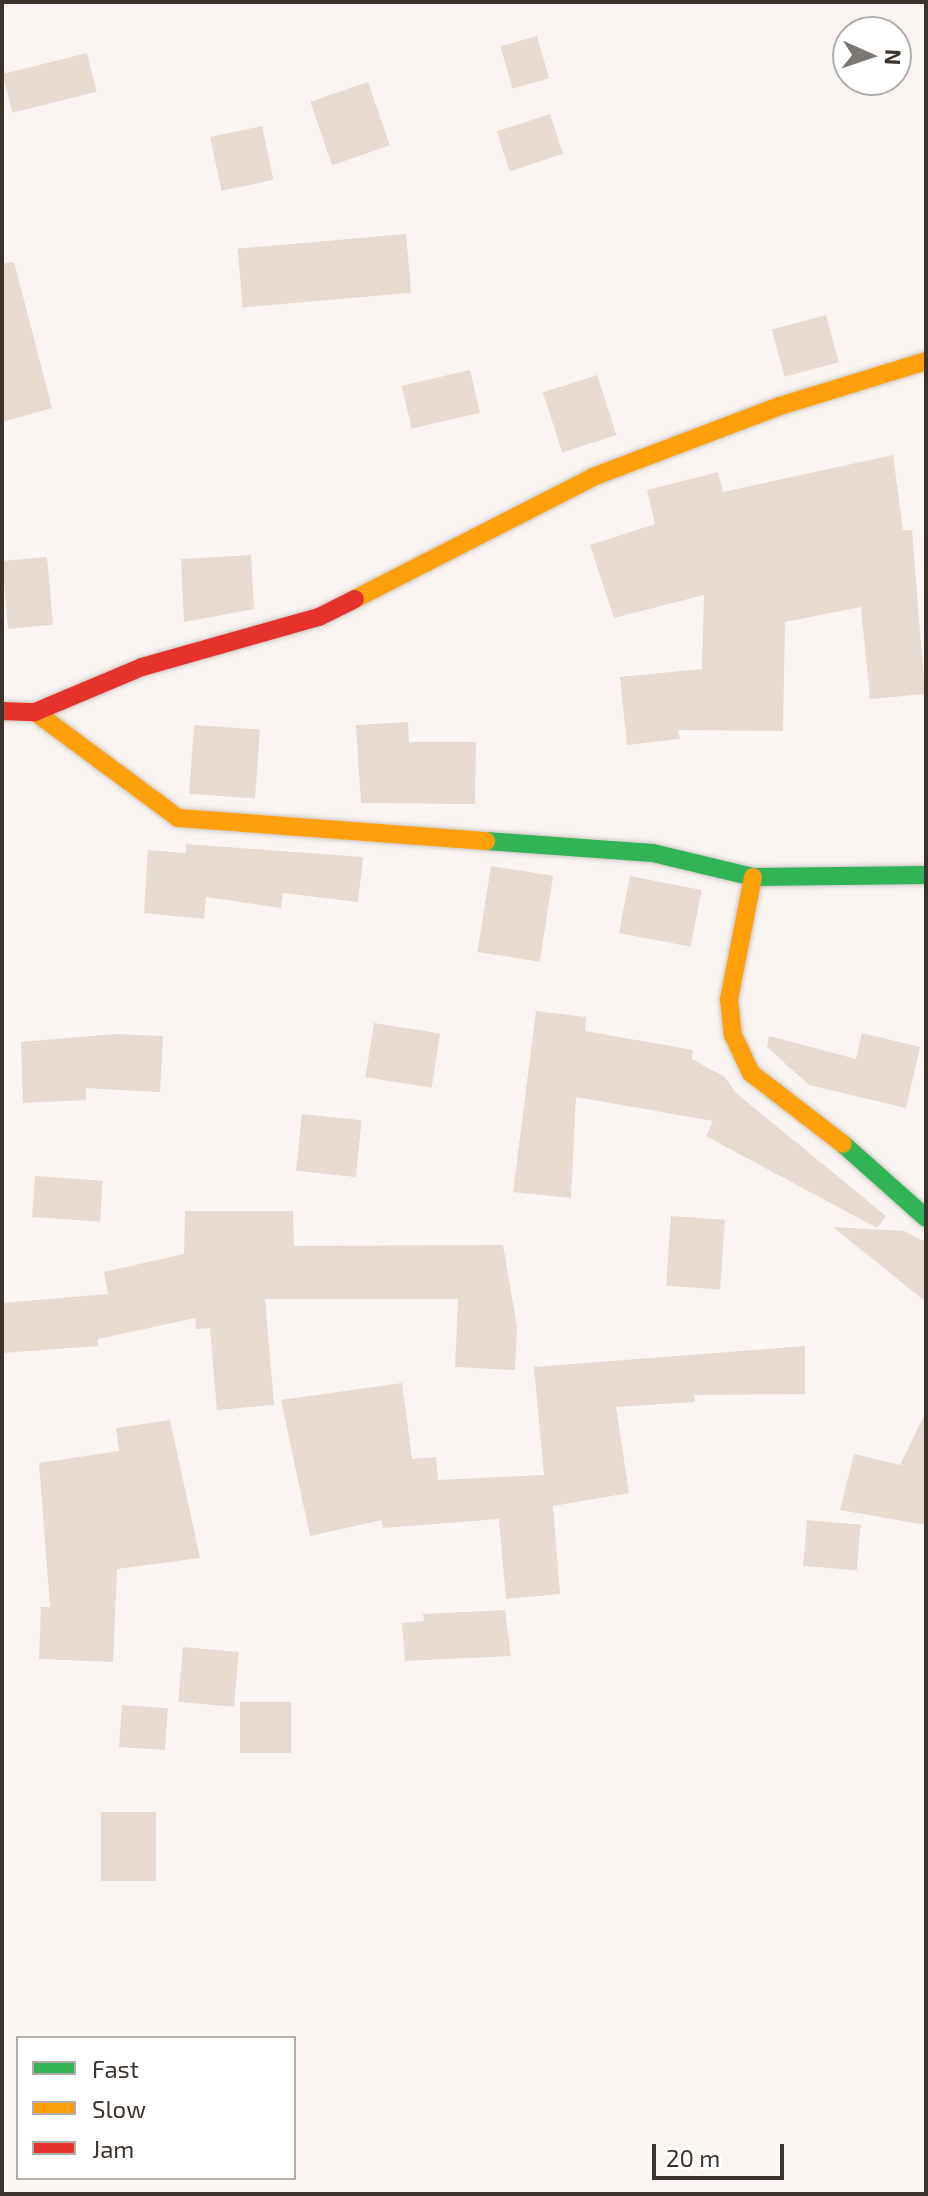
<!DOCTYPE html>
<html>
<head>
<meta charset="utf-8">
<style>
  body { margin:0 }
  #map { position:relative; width:928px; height:2196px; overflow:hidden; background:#faf5f2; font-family:"Exo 2",sans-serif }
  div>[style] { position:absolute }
  .building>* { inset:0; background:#e7dad0; transform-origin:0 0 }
  .roads { filter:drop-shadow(0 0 2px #ccc6c2) drop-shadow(0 0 2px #ccc6c2) }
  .fast>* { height:18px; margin:-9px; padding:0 9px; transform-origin:9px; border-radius:9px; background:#30b455 }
  .slow>* { height:18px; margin:-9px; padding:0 9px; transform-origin:9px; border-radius:9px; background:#ff9f0a }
  .jam>* { height:18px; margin:-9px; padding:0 9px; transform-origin:9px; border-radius:9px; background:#e5322d }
  span { translate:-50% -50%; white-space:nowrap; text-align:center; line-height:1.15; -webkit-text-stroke:6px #fff; paint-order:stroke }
  .frame { position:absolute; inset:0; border:4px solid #3c332c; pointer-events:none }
  .legend { position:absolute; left:16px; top:2036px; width:280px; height:144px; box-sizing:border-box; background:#fff; border:2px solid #b1adab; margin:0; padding:10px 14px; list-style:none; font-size:24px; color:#3c332c }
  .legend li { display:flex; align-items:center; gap:16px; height:40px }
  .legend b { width:40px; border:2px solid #b1adab }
  .north { position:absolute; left:832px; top:16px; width:80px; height:80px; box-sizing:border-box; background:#fff; border:2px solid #b1adab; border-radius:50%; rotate:93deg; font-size:22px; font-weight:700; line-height:32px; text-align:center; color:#3c332c }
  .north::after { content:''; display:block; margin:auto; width:28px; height:36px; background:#7e7771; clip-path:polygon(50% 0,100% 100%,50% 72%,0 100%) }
  .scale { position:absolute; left:652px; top:2144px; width:132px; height:36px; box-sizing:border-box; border:4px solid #3c332c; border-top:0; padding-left:10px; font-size:24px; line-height:28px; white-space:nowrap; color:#3c332c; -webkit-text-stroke:6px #fff; paint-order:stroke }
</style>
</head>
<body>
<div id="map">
  <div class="building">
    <div style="left:537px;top:36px;width:44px;height:38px;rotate:74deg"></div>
    <div style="left:87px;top:53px;width:40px;height:87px;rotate:76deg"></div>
    <div style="left:368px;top:82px;width:67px;height:61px;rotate:71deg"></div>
    <div style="left:550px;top:114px;width:42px;height:56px;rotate:72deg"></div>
    <div style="left:262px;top:126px;width:55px;height:53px;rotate:78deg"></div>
    <div style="left:406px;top:234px;width:59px;height:169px;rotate:85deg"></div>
    <div style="clip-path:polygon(14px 262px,52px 408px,2px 422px,2px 264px)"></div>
    <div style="left:826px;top:315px;width:49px;height:56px;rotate:75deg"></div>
    <div style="left:470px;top:370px;width:44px;height:70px;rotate:77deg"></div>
    <div style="left:597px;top:375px;width:63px;height:57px;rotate:72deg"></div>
    <div style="clip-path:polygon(893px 455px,903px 530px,912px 530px,925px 694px,870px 699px,861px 607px,785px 622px,783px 731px,678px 730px,680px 739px,627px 745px,620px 677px,702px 669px,704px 595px,614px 618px,590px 545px,655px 524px,647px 490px,718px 472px,723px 492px)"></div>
    <div style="clip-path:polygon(251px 555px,254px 609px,184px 622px,181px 559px)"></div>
    <div style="left:47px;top:557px;width:68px;height:45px;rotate:85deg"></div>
    <div style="clip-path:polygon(408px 722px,409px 742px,476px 742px,475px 804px,361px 803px,356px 725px)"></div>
    <div style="left:194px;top:725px;width:66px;height:69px;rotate:4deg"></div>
    <div style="clip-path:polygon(186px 844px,363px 857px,358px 902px,283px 893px,281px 908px,206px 897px,204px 919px,144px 913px,148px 850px,186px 853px)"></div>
    <div style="left:491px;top:866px;width:63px;height:87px;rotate:9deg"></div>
    <div style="left:630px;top:876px;width:73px;height:58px;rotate:11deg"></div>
    <div style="clip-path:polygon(536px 1011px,586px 1017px,585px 1031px,693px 1050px,692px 1059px,725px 1077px,736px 1093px,886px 1216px,877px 1228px,706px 1136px,713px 1121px,576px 1097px,571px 1198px,513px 1192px)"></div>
    <div style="left:374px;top:1023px;width:67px;height:55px;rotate:9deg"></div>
    <div style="clip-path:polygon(862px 1033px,920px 1047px,906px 1108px,809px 1085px,767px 1047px,769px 1036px,856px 1059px)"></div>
    <div style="clip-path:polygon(114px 1034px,163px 1036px,160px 1092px,86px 1088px,86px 1100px,23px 1103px,21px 1042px)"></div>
    <div style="left:302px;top:1114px;width:60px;height:57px;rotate:6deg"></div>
    <div style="left:35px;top:1176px;width:68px;height:41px;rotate:4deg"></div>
    <div style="clip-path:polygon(185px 1211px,293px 1211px,294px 1246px,503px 1245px,517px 1327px,515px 1370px,455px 1367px,458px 1299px,265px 1299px,274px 1405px,217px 1410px,210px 1328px,196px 1329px,195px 1318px,98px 1339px,98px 1346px,2px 1353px,2px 1303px,108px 1294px,104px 1272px,184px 1254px)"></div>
    <div style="left:671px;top:1216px;width:54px;height:70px;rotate:4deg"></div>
    <div style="clip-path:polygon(833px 1227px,904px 1231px,926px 1242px,926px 1302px)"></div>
    <div style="clip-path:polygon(805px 1346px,805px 1394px,694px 1395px,695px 1402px,616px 1407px,629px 1493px,553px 1506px,560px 1594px,506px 1599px,499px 1519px,383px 1528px,382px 1520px,310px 1536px,281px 1400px,402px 1383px,412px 1459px,436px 1457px,438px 1480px,544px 1475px,534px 1367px)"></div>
    <div style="clip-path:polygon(926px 1412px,926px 1525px,840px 1510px,854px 1454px,900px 1465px)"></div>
    <div style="clip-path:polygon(170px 1420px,200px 1558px,117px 1569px,113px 1662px,39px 1659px,41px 1607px,50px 1607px,39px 1463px,119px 1451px,116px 1428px)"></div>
    <div style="left:807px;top:1520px;width:54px;height:46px;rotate:5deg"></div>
    <div style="clip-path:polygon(505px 1610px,511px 1656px,405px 1661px,402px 1623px,424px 1621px,423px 1614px)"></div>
    <div style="left:183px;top:1647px;width:56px;height:55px;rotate:5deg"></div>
    <div style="left:240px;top:1702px;width:51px;height:51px"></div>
    <div style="left:122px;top:1705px;width:46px;height:42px;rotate:4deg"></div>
    <div style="left:101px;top:1812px;width:55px;height:69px"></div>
  </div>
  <div class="roads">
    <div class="fast">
      <div style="left:486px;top:841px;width:167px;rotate:4.1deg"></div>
      <div style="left:653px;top:853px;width:103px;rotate:13.5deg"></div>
      <div style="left:753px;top:877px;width:173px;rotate:-0.7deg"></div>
      <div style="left:843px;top:1144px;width:111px;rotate:41.7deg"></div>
    </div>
    <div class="slow">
      <div style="left:355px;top:599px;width:267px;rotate:-27.1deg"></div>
      <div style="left:593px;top:477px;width:200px;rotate:-20.8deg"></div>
      <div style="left:780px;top:406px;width:153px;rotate:-17.1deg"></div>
      <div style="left:35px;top:712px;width:178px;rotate:36.5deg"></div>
      <div style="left:178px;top:818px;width:309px;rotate:4.3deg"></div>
      <div style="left:753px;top:877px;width:124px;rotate:101.1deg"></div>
      <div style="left:729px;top:999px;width:36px;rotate:84deg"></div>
      <div style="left:733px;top:1035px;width:42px;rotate:64.7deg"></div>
      <div style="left:751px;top:1073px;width:116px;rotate:37.7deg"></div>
    </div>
    <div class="jam">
      <div style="left:2px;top:711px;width:33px;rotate:2deg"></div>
      <div style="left:35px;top:712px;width:116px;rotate:-22.8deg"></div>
      <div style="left:142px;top:667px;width:184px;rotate:-15.8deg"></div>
      <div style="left:319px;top:617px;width:40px;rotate:-26.6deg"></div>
    </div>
  </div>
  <div class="frame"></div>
  <ul class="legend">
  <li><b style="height:10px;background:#30b455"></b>Fast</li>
  <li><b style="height:10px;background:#ff9f0a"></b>Slow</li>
  <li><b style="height:10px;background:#e5322d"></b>Jam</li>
  </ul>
  <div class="north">N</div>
  <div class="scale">20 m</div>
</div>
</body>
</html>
